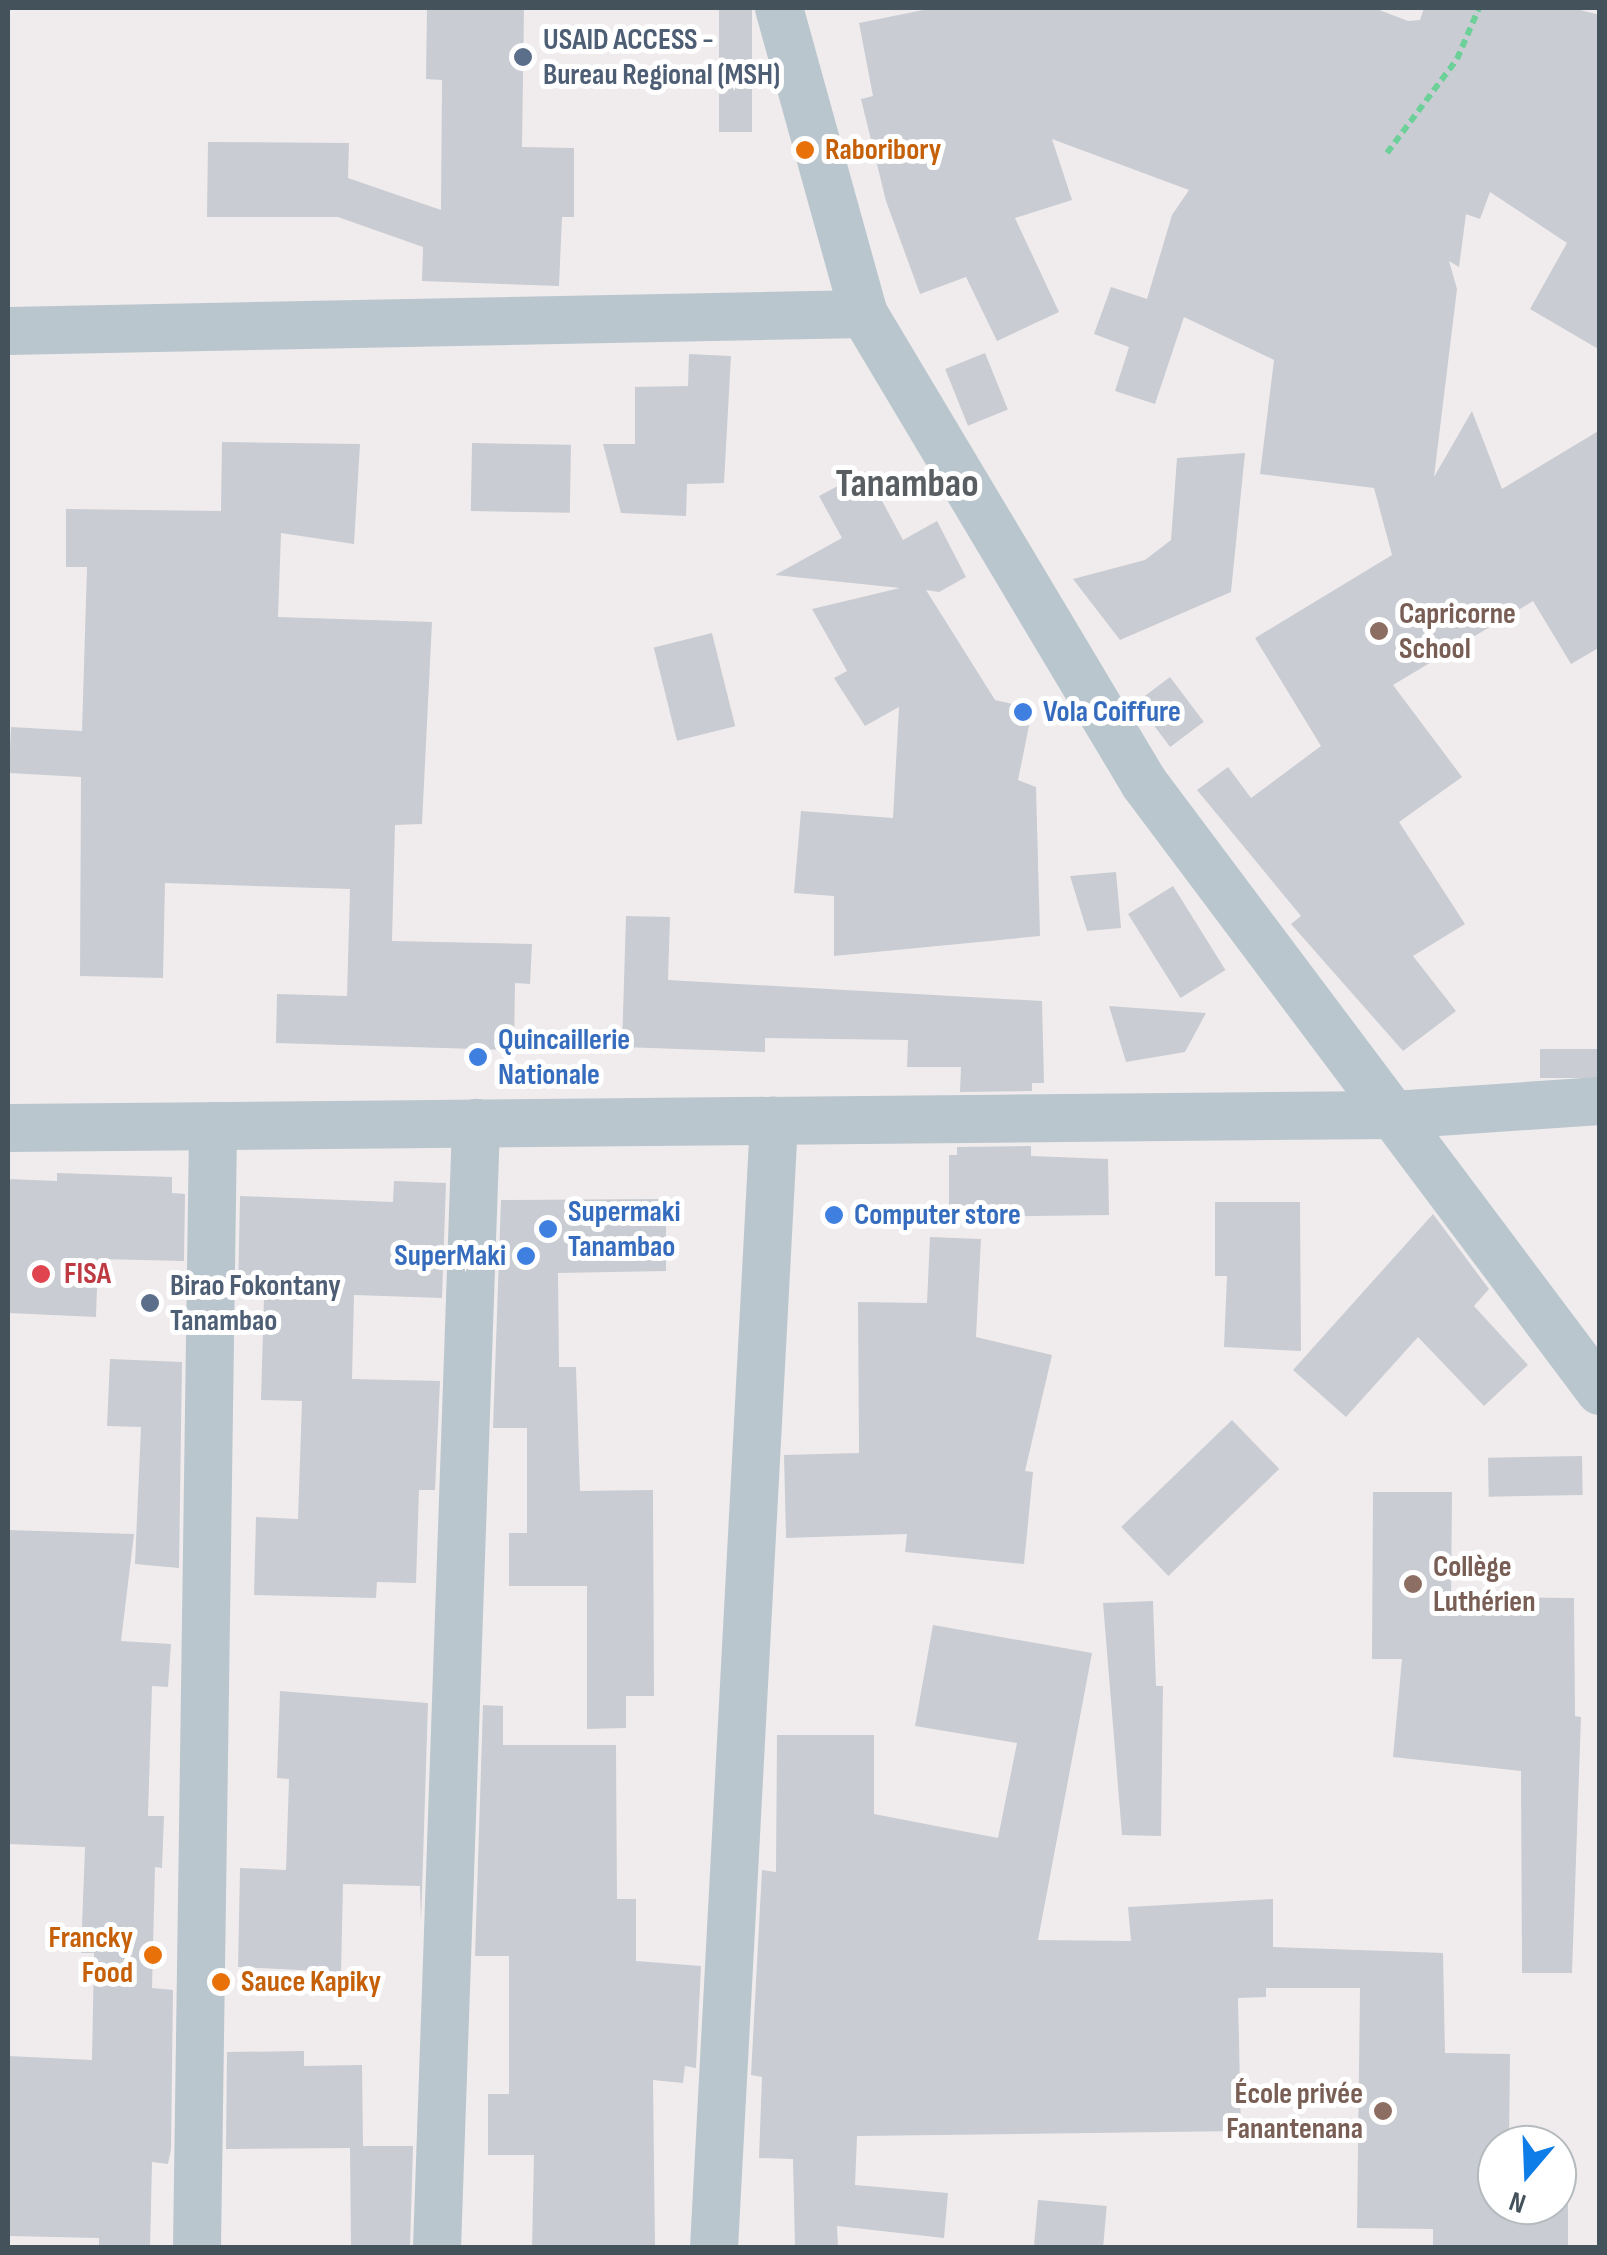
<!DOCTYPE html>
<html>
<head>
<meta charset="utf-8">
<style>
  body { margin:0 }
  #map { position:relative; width:1607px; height:2255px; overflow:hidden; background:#f0eced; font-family:"Sofia Sans Condensed",sans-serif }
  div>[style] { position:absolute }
  .building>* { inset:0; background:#c9ccd2; transform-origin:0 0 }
  .path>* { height:6px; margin-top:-3px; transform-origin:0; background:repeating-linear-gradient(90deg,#6ed099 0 8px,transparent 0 13px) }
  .minor>* { height:48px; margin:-24px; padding:0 24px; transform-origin:24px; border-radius:24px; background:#bac6cd }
  .dots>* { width:28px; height:28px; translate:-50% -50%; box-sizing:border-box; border:5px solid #fff; border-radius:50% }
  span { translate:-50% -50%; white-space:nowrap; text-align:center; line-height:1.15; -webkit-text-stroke:10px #fff; paint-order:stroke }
  .service-label { font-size:30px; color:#4e5e75; font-weight:700 }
  .left { translate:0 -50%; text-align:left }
  .food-label { font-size:30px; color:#c56008; font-weight:700 }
  .right { translate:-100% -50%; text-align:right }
  .education-label { font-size:30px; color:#785e54; font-weight:700 }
  .shop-label { font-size:30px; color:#366cbe; font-weight:700 }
  .health-label { font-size:30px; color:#be3a42; font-weight:700 }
  .district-label { font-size:40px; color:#595e62; font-weight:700 }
  .frame { position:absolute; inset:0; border:10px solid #44525b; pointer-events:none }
  .north { position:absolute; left:1477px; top:2125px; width:100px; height:100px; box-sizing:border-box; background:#fff; border:2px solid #b4babd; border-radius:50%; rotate:199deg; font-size:28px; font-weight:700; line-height:40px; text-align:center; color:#44525b }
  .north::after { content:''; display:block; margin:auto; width:35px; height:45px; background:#0f7de7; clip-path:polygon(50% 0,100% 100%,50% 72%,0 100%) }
</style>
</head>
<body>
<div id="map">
  <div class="building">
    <div style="clip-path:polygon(427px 8px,524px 8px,522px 147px,574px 148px,574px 217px,562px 217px,559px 286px,422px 281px,423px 247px,338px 217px,207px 217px,208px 142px,349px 143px,348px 178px,441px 210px,442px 80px,426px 79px)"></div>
    <div style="left:719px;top:8px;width:33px;height:124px"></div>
    <div style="clip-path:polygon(933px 8px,1374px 8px,1408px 21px,1420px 20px,1424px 8px,1572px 8px,1600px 15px,1600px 350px,1530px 309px,1567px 243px,1490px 192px,1480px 219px,1466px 214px,1459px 267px,1449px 261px,1457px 289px,1434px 477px,1472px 411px,1502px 489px,1600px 430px,1600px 647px,1571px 664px,1533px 601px,1393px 685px,1462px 777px,1399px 822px,1465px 924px,1413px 956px,1456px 1011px,1403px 1051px,1291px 924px,1301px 916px,1197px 790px,1228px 767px,1251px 798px,1321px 746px,1255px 638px,1392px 555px,1374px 488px,1260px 474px,1274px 360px,1184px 317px,1155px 404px,1115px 391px,1129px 347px,1094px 334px,1111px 287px,1147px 299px,1172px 215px,1189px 190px,1052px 139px,1072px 200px,1015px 218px,1059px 312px,997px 341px,966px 277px,920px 294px,886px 201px,861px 99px,873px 96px,859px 23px)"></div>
    <div style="left:985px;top:353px;width:61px;height:43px;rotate:68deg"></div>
    <div style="clip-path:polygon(689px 354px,731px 356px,724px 483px,687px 484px,686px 516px,621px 513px,603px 444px,635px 444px,635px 387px,688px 386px)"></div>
    <div style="clip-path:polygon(222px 442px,360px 444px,354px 544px,281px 533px,278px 617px,432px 622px,422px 824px,395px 825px,392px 941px,532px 944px,530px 984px,515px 983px,514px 1050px,276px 1043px,277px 994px,347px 996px,350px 889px,165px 883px,163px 978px,80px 976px,81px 777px,9px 773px,11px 727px,82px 731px,87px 567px,66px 567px,66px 509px,221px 511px)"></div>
    <div style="left:472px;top:443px;width:99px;height:68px;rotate:1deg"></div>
    <div style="clip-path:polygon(1245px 453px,1231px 592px,1120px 640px,1073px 579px,1145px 560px,1171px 540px,1177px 458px)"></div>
    <div style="clip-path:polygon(866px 471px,903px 540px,937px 521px,966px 577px,939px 592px,926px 590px,995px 700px,1017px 705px,1030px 721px,1018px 780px,1036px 787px,1040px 936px,834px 956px,834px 896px,794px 893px,801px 811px,893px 818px,899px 707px,865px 726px,834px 678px,847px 671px,812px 609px,900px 588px,775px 575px,842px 538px,819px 496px)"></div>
    <div style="left:712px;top:633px;width:96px;height:60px;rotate:76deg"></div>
    <div style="left:1170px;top:677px;width:56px;height:42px;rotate:53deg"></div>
    <div style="clip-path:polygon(1116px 872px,1121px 928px,1087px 931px,1070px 876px)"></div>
    <div style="left:1173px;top:886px;width:99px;height:53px;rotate:58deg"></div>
    <div style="clip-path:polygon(626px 916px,670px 917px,668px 980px,1042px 1001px,1044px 1083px,1032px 1083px,1032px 1091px,960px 1092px,961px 1067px,907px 1067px,908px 1040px,765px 1038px,765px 1052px,622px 1047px)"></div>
    <div style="clip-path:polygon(1109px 1006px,1206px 1013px,1185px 1052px,1126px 1062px)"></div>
    <div style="left:1540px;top:1049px;width:60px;height:29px"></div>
    <div style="clip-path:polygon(1031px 1146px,1031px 1156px,1108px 1159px,1109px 1215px,949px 1217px,949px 1155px,957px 1155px,957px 1147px)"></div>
    <div style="clip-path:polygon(57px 1173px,172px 1177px,172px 1193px,185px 1194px,184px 1261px,98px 1259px,96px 1317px,8px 1313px,8px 1179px,57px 1181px)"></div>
    <div style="clip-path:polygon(394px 1181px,446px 1183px,442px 1298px,354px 1295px,352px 1379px,440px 1381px,435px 1490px,419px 1490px,416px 1583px,377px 1582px,376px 1598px,254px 1595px,256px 1517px,298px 1519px,302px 1401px,261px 1400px,264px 1296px,238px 1295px,240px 1196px,393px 1202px)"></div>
    <div style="clip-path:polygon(666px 1199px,666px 1271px,558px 1273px,559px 1367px,576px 1367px,580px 1491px,653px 1490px,654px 1696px,626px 1696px,626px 1728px,587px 1729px,587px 1586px,509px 1586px,509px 1533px,527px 1533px,527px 1428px,493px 1428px,501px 1200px)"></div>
    <div style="clip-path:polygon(1215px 1202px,1300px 1202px,1301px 1351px,1224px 1347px,1227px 1276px,1215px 1276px)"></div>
    <div style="clip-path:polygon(1433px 1214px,1489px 1289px,1474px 1306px,1528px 1365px,1484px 1406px,1418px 1337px,1346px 1417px,1293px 1370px)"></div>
    <div style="clip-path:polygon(930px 1237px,981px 1239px,976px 1337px,1052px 1355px,1025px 1471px,1033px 1472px,1024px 1564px,905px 1552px,907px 1534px,786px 1538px,784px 1455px,859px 1453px,858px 1302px,927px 1303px)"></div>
    <div style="clip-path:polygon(110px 1359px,182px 1362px,179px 1568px,135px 1564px,141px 1427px,107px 1426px)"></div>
    <div style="left:1232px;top:1420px;width:68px;height:154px;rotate:46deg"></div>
    <div style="left:1582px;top:1456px;width:39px;height:94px;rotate:89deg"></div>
    <div style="clip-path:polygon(1373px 1492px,1452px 1492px,1451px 1597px,1574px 1598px,1575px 1716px,1581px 1717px,1572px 1973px,1522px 1973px,1521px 1771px,1393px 1757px,1402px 1659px,1372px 1659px)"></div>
    <div style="clip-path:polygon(8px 1530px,134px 1534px,121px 1641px,171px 1644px,168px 1687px,152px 1686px,148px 1816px,164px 1816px,162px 1868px,155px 1867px,152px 1988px,173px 1990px,171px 2149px,168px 2164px,152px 2162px,150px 2248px,99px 2248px,99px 2238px,8px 2236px,8px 2056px,92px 2060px,94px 1953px,81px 1953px,85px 1847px,8px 1844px)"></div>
    <div style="clip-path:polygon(1153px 1601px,1156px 1686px,1163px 1686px,1161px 1836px,1122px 1835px,1103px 1603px)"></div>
    <div style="clip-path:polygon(933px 1625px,1092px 1653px,1038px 1940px,1131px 1941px,1128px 1907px,1273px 1899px,1273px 1947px,1443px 1953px,1445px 2053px,1510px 2054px,1509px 2145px,1497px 2145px,1497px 2205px,1557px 2205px,1557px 2197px,1568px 2197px,1568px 2248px,1433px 2248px,1433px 2229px,1357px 2228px,1360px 1988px,1266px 1988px,1266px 1997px,1238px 1998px,1241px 2131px,857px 2136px,855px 2185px,948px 2193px,944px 2238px,837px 2226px,838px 2248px,795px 2248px,793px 2159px,759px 2158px,762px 2077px,751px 2075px,762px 1870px,776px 1872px,777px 1735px,874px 1735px,874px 1814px,998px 1838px,1017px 1743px,915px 1726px)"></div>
    <div style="clip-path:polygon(280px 1691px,428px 1703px,421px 1923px,420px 1886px,343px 1884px,341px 1972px,238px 1967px,240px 1868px,286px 1870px,289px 1779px,277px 1778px)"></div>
    <div style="clip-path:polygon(483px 1705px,503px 1706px,503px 1745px,616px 1745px,617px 1899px,636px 1899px,636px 1961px,701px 1966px,696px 2068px,685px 2066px,683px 2083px,653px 2080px,655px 2248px,532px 2248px,534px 2155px,488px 2155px,488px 2094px,509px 2094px,509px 1956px,475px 1956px)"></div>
    <div style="clip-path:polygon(304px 2051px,304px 2066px,362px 2065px,363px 2146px,413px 2146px,410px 2248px,351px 2248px,350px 2148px,226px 2149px,227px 2052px)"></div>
    <div style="left:1038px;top:2200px;width:69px;height:45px;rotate:5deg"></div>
  </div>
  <div class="path">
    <div style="left:1387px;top:153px;width:117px;rotate:-53.3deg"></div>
    <div style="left:1457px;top:59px;width:56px;rotate:-66.7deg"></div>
  </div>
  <div class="minor">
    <div style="left:779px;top:8px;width:318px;rotate:74.5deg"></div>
    <div style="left:864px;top:314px;width:546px;rotate:59.16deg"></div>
    <div style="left:1144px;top:783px;width:760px;rotate:53.13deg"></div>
    <div style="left:8px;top:331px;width:856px;rotate:-1.14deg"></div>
    <div style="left:8px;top:1128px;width:1386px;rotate:-0.54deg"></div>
    <div style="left:1394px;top:1115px;width:206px;rotate:-3.9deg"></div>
    <div style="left:197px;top:2248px;width:1122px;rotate:-89.18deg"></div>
    <div style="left:437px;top:2248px;width:1126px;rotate:-88.01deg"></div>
    <div style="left:714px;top:2248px;width:1129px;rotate:-86.95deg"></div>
  </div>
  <div class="dots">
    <div style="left:523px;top:57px;background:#5c6f8a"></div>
    <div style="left:805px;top:150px;background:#e8710a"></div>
    <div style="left:1379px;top:631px;background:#8d6e63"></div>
    <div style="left:1023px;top:712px;background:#3f7fe0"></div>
    <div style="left:478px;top:1057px;background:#3f7fe0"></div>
    <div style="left:834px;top:1215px;background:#3f7fe0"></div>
    <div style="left:548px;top:1229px;background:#3f7fe0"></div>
    <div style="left:526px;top:1256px;background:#3f7fe0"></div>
    <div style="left:41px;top:1274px;background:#e0444e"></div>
    <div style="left:150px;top:1303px;background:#5c6f8a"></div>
    <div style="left:1413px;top:1584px;background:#8d6e63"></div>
    <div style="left:153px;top:1955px;background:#e8710a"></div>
    <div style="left:221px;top:1982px;background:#e8710a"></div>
    <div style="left:1383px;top:2111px;background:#8d6e63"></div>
  </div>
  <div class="service-label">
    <span class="left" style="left:543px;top:57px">USAID ACCESS -<br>Bureau Regional (MSH)</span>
    <span class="left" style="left:170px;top:1303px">Birao Fokontany<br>Tanambao</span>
  </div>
  <div class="food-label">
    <span class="left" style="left:825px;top:150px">Raboribory</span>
    <span class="right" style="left:133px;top:1955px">Francky<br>Food</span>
    <span class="left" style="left:241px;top:1982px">Sauce Kapiky</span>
  </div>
  <div class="education-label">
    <span class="left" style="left:1399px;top:631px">Capricorne<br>School</span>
    <span class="left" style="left:1433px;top:1584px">Collège<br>Luthérien</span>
    <span class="right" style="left:1363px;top:2111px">École privée<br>Fanantenana</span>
  </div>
  <div class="shop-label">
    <span class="left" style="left:1043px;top:712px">Vola Coiffure</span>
    <span class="left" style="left:498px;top:1057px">Quincaillerie<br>Nationale</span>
    <span class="left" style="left:568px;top:1229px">Supermaki<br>Tanambao</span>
    <span class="left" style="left:854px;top:1215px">Computer store</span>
    <span class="right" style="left:506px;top:1256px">SuperMaki</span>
  </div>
  <div class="health-label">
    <span class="left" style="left:64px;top:1274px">FISA</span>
  </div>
  <div class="district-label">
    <span style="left:907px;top:484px">Tanambao</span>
  </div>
  <div class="frame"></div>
  <div class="north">N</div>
</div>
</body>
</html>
